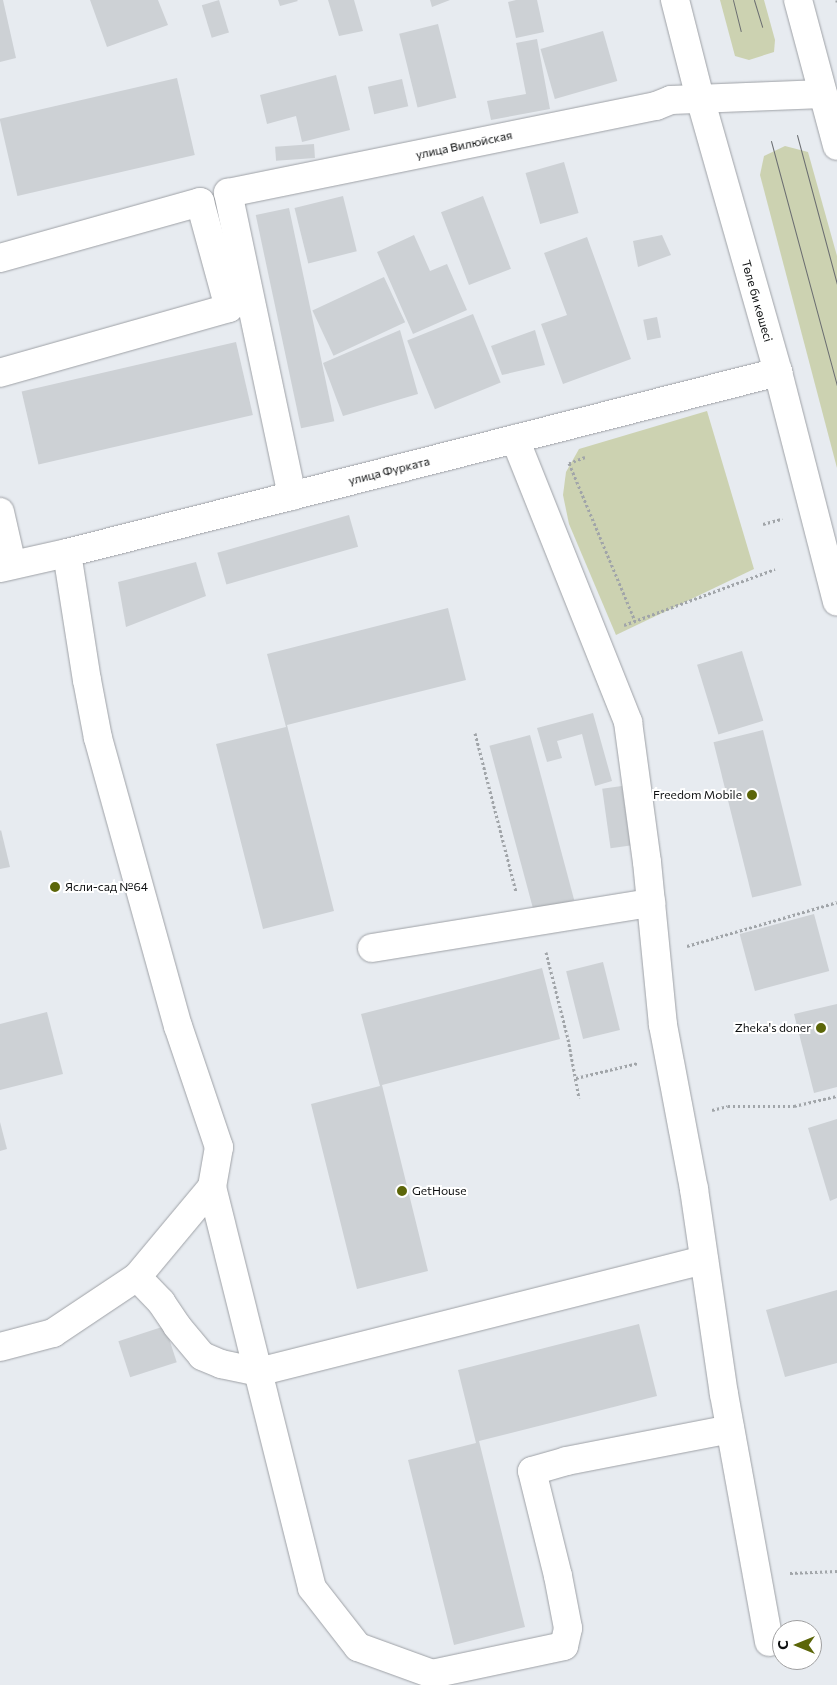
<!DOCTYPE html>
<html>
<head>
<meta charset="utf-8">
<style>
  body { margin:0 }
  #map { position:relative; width:837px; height:1685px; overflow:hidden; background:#e7ebf0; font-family:Commissioner,sans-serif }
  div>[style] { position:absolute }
  .green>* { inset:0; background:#ccd2b1 }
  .building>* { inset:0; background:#cdd1d5; transform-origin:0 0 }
  .path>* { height:3px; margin-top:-1.5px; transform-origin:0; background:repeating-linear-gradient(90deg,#a1a5a9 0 2.5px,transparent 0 5px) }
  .roads { filter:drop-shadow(0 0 1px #9ea1a6) drop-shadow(0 0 1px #9ea1a6) }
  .minor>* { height:28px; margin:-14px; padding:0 14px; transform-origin:14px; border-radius:14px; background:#fff }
  .major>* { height:28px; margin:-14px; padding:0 14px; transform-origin:14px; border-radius:14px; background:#fff }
  .tram>* { height:1px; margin:-0.5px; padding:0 0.5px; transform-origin:0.5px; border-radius:0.5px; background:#6b6e71 }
  .dots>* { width:14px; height:14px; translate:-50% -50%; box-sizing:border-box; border:2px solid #fff; border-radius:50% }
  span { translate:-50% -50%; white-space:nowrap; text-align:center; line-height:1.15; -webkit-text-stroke:4px #fff; paint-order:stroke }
  .street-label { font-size:12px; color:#0e1011 }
  .poi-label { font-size:12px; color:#0e1011 }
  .right { translate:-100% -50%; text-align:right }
  .left { translate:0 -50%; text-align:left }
  .north { position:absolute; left:772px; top:1620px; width:50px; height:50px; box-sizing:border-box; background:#fff; border:1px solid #9f9fa0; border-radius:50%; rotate:270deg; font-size:14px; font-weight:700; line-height:20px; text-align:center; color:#0e1011 }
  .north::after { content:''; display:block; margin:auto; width:18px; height:22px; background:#5c6609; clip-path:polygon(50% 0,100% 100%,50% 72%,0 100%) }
</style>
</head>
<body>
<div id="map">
  <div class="green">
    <div style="clip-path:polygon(720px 0,764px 0,775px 40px,774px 52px,749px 60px,735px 56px)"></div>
    <div style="clip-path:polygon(785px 146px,808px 152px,837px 256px,837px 468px,760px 175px,764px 156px)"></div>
    <div style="clip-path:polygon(707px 411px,754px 569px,616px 635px,569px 524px,563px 495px,566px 472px,579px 449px)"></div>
  </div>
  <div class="building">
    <div style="clip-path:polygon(0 0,3px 0,16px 58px,0 62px)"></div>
    <div style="clip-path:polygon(90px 0,158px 0,168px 25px,107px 47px)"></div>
    <div style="left:219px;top:0;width:34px;height:18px;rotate:73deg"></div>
    <div style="clip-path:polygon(278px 0,297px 0,298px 1px,280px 6px)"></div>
    <div style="clip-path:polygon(328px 0,354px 0,363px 31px,339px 36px)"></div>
    <div style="clip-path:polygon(430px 0,450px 0,432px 7px)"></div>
    <div style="clip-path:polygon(516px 0,537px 0,544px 32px,516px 38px,508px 2px)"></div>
    <div style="left:438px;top:24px;width:76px;height:40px;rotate:76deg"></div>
    <div style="left:603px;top:31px;width:52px;height:65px;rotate:74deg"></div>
    <div style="clip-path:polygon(537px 39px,550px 109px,491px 120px,487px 101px,526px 94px,516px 43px)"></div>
    <div style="clip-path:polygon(336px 75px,350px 130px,302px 142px,296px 116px,267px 124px,260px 95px)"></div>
    <div style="left:177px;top:78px;width:79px;height:182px;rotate:77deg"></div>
    <div style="left:402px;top:79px;width:28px;height:35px;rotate:77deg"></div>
    <div style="left:314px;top:144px;width:14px;height:39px;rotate:86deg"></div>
    <div style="left:564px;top:162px;width:53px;height:40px;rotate:74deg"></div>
    <div style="left:343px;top:196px;width:57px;height:50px;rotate:76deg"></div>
    <div style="left:483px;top:196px;width:78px;height:45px;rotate:69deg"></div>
    <div style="left:289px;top:208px;width:218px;height:34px;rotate:78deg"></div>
    <div style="clip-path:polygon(414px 235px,430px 271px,447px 264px,467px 310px,413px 334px,377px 252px)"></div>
    <div style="clip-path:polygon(662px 235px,671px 255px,638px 267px,633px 241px)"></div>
    <div style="clip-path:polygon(587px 237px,631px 359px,563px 384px,541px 324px,567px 315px,544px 253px)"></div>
    <div style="left:384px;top:277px;width:50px;height:79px;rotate:65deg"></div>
    <div style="left:473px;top:314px;width:74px;height:71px;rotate:68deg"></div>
    <div style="left:657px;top:317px;width:21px;height:14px;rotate:79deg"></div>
    <div style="clip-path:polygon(400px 330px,418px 394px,343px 416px,323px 363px)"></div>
    <div style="clip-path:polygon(535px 330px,545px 365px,502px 375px,491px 346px)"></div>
    <div style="left:236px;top:342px;width:75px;height:220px;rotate:77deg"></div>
    <div style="left:349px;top:515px;width:33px;height:137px;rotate:74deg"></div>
    <div style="clip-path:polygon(196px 562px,206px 596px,126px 627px,118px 582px)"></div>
    <div style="clip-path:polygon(448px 608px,466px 680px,287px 725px,334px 911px,263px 929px,216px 744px,286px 727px,267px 654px)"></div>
    <div style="left:742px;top:651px;width:73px;height:47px;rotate:73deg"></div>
    <div style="clip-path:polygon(593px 713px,612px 781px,595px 786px,582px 734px,557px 741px,562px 758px,547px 762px,537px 728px)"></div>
    <div style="left:763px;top:730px;width:160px;height:51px;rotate:76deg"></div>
    <div style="left:530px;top:735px;width:171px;height:42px;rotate:75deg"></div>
    <div style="left:622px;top:786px;width:60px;height:20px;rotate:82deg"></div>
    <div style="clip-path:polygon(1px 830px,10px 867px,0 869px,0 831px)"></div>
    <div style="left:814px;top:914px;width:59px;height:77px;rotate:75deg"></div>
    <div style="left:603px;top:962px;width:70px;height:38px;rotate:76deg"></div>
    <div style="clip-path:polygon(542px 968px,560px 1039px,382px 1085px,428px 1271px,357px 1289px,311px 1104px,380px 1086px,361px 1014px)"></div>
    <div style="clip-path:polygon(837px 1004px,837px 1087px,814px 1093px,794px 1014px)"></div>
    <div style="clip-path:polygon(47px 1012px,63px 1074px,0 1090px,0 1024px)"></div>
    <div style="clip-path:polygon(837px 1119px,837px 1198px,830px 1201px,808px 1128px)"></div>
    <div style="clip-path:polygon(0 1122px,7px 1149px,0 1151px)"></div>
    <div style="clip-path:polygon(837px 1290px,837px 1363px,785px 1377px,766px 1310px)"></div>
    <div style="clip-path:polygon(639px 1324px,657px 1396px,479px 1441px,525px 1627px,454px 1645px,408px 1460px,476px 1443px,458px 1370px)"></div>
    <div style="left:165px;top:1326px;width:38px;height:49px;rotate:72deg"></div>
  </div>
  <div class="path">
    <div style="left:837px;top:0;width:2px;rotate:90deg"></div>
    <div style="left:585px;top:457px;width:17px;rotate:159deg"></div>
    <div style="left:569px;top:463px;width:171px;rotate:67.3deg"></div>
    <div style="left:763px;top:524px;width:20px;rotate:-15deg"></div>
    <div style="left:624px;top:625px;width:161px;rotate:-20.3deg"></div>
    <div style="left:475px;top:733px;width:164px;rotate:75.5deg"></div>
    <div style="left:687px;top:946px;width:156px;rotate:-16.3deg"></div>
    <div style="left:546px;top:952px;width:90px;rotate:75.8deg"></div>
    <div style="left:568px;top:1039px;width:60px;rotate:79.4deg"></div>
    <div style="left:576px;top:1078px;width:64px;rotate:-13.6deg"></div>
    <div style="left:712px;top:1110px;width:16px;rotate:-14deg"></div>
    <div style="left:728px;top:1106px;width:66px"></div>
    <div style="left:794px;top:1106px;width:44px;rotate:-13.1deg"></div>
    <div style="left:790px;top:1573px;width:47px;rotate:-2.4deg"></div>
  </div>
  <div class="roads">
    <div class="minor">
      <div style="left:0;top:258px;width:208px;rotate:-15.6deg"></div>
      <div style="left:200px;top:202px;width:110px;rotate:74.7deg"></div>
      <div style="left:229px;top:308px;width:238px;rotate:164.2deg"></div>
      <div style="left:515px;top:439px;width:305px;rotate:68.2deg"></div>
      <div style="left:628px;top:722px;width:141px;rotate:82.3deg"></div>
      <div style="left:647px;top:862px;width:164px;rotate:84.4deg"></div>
      <div style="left:663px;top:1025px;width:167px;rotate:79.3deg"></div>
      <div style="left:694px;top:1189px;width:207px;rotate:81.7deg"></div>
      <div style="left:724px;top:1394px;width:252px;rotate:79.7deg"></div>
      <div style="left:292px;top:496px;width:310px;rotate:-101.9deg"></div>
      <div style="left:228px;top:193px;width:437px;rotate:-11.5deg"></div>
      <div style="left:656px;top:106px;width:16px;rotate:-22deg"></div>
      <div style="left:671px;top:100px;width:152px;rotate:-2.3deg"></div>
      <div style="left:0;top:512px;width:54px;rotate:77.2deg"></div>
      <div style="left:67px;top:553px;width:129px;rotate:81.1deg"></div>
      <div style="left:87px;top:680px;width:59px;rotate:79.3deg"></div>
      <div style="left:98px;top:738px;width:299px;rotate:74.5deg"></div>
      <div style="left:178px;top:1026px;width:128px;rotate:71.3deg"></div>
      <div style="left:219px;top:1147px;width:41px;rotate:99.9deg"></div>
      <div style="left:212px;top:1187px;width:413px;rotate:76deg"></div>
      <div style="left:312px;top:1588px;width:75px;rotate:52.1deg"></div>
      <div style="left:358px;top:1647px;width:79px;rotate:20deg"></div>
      <div style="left:432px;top:1674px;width:135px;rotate:-12deg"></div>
      <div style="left:564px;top:1646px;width:18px;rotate:-77deg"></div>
      <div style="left:568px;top:1628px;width:53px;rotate:-100.9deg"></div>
      <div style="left:558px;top:1576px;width:108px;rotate:-103.9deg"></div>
      <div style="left:532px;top:1471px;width:35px;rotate:-16deg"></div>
      <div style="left:566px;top:1461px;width:167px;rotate:-11deg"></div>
      <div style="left:0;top:568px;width:69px;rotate:-12.6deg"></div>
      <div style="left:67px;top:553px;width:734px;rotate:-14.28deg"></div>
      <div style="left:372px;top:948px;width:283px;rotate:-9.2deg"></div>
      <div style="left:137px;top:1277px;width:35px;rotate:46deg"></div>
      <div style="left:161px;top:1302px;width:29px;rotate:56deg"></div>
      <div style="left:177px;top:1326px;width:39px;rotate:50deg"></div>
      <div style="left:202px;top:1356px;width:21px;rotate:23deg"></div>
      <div style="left:221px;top:1364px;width:38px;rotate:12deg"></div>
      <div style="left:258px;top:1372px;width:460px;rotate:-14.1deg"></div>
      <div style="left:0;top:1347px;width:55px;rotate:-14.8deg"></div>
      <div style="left:53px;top:1333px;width:101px;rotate:-33.7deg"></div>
      <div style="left:137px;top:1277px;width:117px;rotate:-50.2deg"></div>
    </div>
    <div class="major">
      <div style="left:675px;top:0;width:101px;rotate:75.7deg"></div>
      <div style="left:700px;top:98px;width:285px;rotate:74.1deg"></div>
      <div style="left:778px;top:372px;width:237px;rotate:75.6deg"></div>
      <div style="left:798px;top:0;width:151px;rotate:75deg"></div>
    </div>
  </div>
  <div class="tram">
    <div style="left:733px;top:0;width:32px;rotate:76deg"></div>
    <div style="left:754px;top:0;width:28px;rotate:73deg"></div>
    <div style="left:797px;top:135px;width:154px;rotate:75deg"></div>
    <div style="left:771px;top:141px;width:253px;rotate:74.9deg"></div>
  </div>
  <div class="dots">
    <div style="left:752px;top:795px;background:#5c6609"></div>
    <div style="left:55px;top:887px;background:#5c6609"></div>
    <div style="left:821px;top:1028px;background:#5c6609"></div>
    <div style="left:402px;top:1191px;background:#5c6609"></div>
  </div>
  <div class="street-label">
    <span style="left:464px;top:145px;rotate:-12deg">улица Вилюйская</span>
    <span style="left:757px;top:301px;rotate:74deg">Төле би көшесі</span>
    <span style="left:389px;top:471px;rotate:-14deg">улица Фурката</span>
  </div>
  <div class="poi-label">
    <span class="right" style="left:742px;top:795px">Freedom Mobile</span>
    <span class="left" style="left:65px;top:887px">Ясли-сад №64</span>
    <span class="right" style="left:811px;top:1028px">Zheka's doner</span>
    <span class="left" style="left:412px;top:1191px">GetHouse</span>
  </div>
  <div class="north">С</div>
</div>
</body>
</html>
